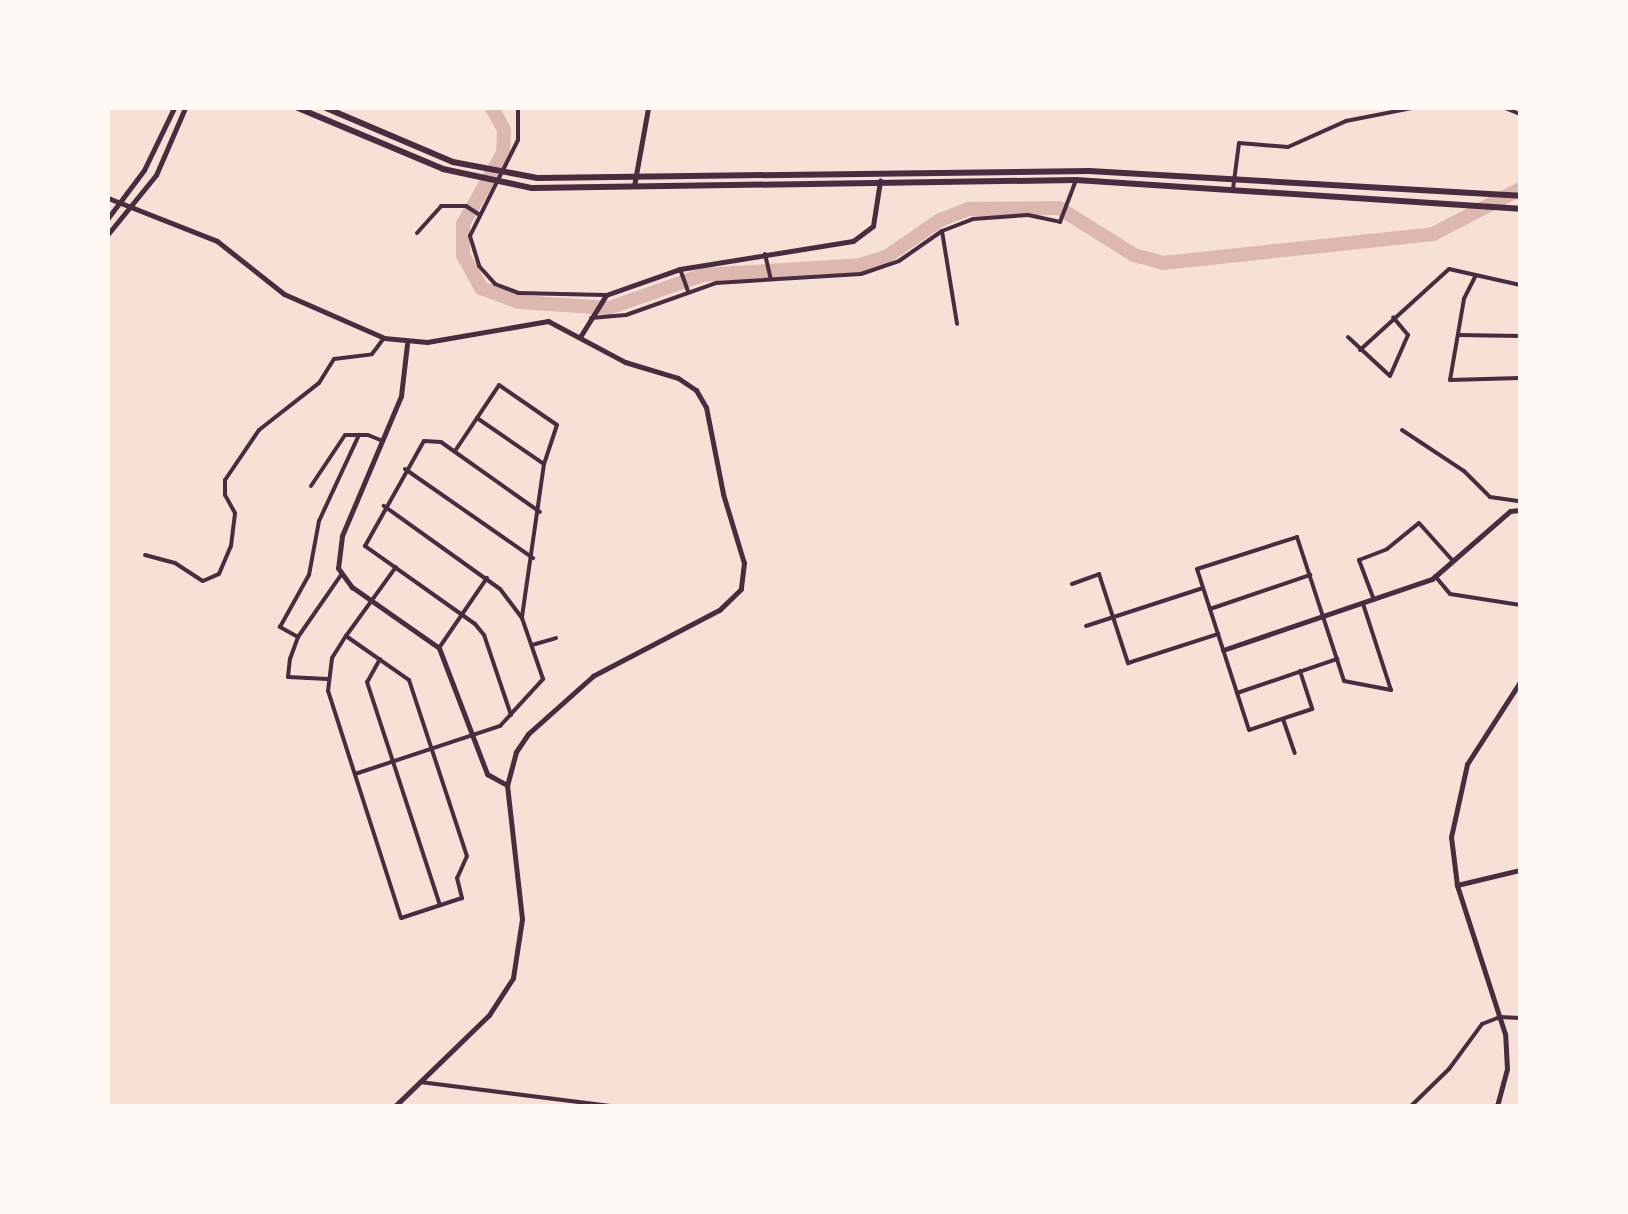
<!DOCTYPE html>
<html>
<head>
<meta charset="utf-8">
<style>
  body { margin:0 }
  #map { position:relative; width:1628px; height:1214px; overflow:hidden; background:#f7e1d7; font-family:"Space Grotesk",sans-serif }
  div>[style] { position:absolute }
  .river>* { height:14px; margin:-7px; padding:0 7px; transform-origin:7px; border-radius:7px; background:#dcb8b0 }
  .minor>* { height:4px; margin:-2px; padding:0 2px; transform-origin:2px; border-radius:2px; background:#4a2c40 }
  .tertiary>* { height:5px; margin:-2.5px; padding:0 2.5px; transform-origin:2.5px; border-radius:2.5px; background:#4a2c40 }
  .secondary>* { height:6px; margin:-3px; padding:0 3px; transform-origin:3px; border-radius:3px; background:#4a2c40 }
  span { translate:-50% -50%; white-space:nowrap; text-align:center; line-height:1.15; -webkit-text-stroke:7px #fffaf5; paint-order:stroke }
  .frame { position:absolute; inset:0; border:110px solid #fffaf5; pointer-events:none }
</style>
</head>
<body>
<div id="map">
  <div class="river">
    <div style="left:492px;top:108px;width:25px;rotate:61deg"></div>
    <div style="left:504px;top:130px;width:23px;rotate:92deg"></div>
    <div style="left:503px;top:153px;width:81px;rotate:119.4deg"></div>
    <div style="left:463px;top:224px;width:31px;rotate:90deg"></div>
    <div style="left:463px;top:255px;width:38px;rotate:61deg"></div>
    <div style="left:481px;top:288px;width:40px;rotate:20.2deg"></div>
    <div style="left:519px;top:302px;width:90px;rotate:3.8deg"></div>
    <div style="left:609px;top:308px;width:100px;rotate:-19.3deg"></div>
    <div style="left:703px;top:275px;width:157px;rotate:-3.6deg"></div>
    <div style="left:860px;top:265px;width:27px;rotate:-17deg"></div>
    <div style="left:886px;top:257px;width:65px;rotate:-34.4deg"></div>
    <div style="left:940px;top:220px;width:31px;rotate:-21deg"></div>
    <div style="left:969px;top:209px;width:90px;rotate:-0.6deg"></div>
    <div style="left:1059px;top:208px;width:89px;rotate:32.1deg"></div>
    <div style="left:1134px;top:255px;width:30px;rotate:15deg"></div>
    <div style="left:1163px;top:263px;width:272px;rotate:-6.1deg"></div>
    <div style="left:1433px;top:234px;width:98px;rotate:-27.3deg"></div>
  </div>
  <div class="minor">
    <div style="left:518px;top:108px;width:32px;rotate:90deg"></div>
    <div style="left:518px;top:140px;width:107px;rotate:116.6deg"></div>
    <div style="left:470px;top:236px;width:31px;rotate:73deg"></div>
    <div style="left:479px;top:266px;width:24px;rotate:48deg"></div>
    <div style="left:495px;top:284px;width:25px;rotate:21deg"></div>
    <div style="left:518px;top:293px;width:87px;rotate:1.3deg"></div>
    <div style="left:1465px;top:108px;width:36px"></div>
    <div style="left:1505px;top:108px;width:16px;rotate:22deg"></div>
    <div style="left:1233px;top:189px;width:46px;rotate:-82.6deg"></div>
    <div style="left:1239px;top:143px;width:49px;rotate:4.7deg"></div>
    <div style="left:1288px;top:147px;width:64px;rotate:-24.1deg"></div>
    <div style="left:1346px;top:121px;width:67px;rotate:-11.1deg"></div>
    <div style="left:942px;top:231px;width:94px;rotate:80.8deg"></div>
    <div style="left:417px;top:233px;width:36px;rotate:-48deg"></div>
    <div style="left:441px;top:206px;width:25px"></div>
    <div style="left:466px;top:206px;width:17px;rotate:33deg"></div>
    <div style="left:765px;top:254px;width:26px;rotate:77deg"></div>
    <div style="left:680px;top:269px;width:23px;rotate:70deg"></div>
    <div style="left:1476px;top:275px;width:27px;rotate:117deg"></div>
    <div style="left:1464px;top:299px;width:82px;rotate:99.8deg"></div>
    <div style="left:1450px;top:380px;width:70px;rotate:-1.6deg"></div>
    <div style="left:591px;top:318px;width:35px;rotate:-5deg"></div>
    <div style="left:626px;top:315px;width:96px;rotate:-19.6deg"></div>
    <div style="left:716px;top:283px;width:145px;rotate:-3.6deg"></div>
    <div style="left:861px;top:274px;width:40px;rotate:-18.9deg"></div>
    <div style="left:899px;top:261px;width:52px;rotate:-34.9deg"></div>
    <div style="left:942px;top:231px;width:33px;rotate:-21deg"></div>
    <div style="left:973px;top:219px;width:55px;rotate:-4.2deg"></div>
    <div style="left:1028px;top:215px;width:33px;rotate:12deg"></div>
    <div style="left:1060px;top:222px;width:45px;rotate:-69.1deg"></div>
    <div style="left:1458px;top:335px;width:62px;rotate:0.9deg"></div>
    <div style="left:1348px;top:337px;width:57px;rotate:42.9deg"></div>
    <div style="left:1390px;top:376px;width:45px;rotate:-66.3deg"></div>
    <div style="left:1408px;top:335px;width:23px;rotate:-130deg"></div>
    <div style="left:1360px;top:350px;width:120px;rotate:-42.3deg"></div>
    <div style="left:1449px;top:269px;width:73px;rotate:12.7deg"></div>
    <div style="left:477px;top:418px;width:81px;rotate:34.5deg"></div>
    <div style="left:1402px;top:430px;width:74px;rotate:33.5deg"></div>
    <div style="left:1464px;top:471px;width:37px;rotate:45deg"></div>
    <div style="left:1490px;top:497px;width:30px;rotate:8deg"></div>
    <div style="left:455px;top:451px;width:79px;rotate:-56.3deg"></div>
    <div style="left:499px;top:385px;width:70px;rotate:34.6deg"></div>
    <div style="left:557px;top:425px;width:41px;rotate:108.4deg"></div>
    <div style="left:544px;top:464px;width:155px;rotate:98.2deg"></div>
    <div style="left:405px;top:469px;width:156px;rotate:34.8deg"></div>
    <div style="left:311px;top:486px;width:61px;rotate:-56.3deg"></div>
    <div style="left:345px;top:435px;width:23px"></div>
    <div style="left:368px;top:435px;width:16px;rotate:22deg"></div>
    <div style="left:145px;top:555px;width:31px;rotate:15deg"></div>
    <div style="left:175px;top:563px;width:33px;rotate:33deg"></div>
    <div style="left:203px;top:581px;width:17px;rotate:-24deg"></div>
    <div style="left:219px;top:574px;width:30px;rotate:-67deg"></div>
    <div style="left:231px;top:546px;width:33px;rotate:-83deg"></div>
    <div style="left:235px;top:513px;width:21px;rotate:-119deg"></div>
    <div style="left:225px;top:495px;width:15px;rotate:-90deg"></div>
    <div style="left:225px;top:480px;width:60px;rotate:-55.8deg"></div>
    <div style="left:259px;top:430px;width:76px;rotate:-38.1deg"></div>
    <div style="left:319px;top:383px;width:28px;rotate:-58deg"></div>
    <div style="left:334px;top:359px;width:38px;rotate:-7deg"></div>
    <div style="left:372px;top:354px;width:20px;rotate:-53deg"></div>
    <div style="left:1435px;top:576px;width:23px;rotate:50deg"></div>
    <div style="left:1450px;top:594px;width:71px;rotate:8.9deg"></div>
    <div style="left:1072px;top:584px;width:29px;rotate:-20deg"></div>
    <div style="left:1099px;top:574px;width:94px;rotate:72deg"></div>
    <div style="left:1128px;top:663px;width:95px;rotate:-17.9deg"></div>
    <div style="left:1374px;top:600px;width:43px;rotate:-110.6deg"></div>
    <div style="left:1359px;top:560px;width:30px;rotate:-21deg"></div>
    <div style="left:1387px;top:549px;width:41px;rotate:-39.1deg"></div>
    <div style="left:1419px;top:523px;width:51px;rotate:48.2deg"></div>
    <div style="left:1210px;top:609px;width:106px;rotate:-18.8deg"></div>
    <div style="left:1086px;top:626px;width:123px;rotate:-18deg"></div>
    <div style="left:346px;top:636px;width:77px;rotate:34.9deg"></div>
    <div style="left:409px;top:680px;width:185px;rotate:71.8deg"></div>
    <div style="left:467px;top:856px;width:24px;rotate:114deg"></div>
    <div style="left:457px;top:878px;width:21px;rotate:76deg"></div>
    <div style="left:462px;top:898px;width:64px;rotate:161.8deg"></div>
    <div style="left:401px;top:918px;width:238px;rotate:-107.8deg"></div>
    <div style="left:328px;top:691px;width:33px;rotate:-83deg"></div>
    <div style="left:332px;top:658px;width:26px;rotate:-58deg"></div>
    <div style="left:346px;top:636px;width:85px;rotate:-54.1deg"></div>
    <div style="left:298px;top:637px;width:21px;rotate:-151deg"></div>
    <div style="left:280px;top:627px;width:60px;rotate:-60.9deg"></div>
    <div style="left:309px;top:575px;width:55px;rotate:-79.5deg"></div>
    <div style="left:319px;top:521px;width:95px;rotate:-65.1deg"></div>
    <div style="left:532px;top:645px;width:25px;rotate:-16deg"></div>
    <div style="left:439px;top:648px;width:85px;rotate:-55.6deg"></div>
    <div style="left:380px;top:659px;width:26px;rotate:119deg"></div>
    <div style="left:367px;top:682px;width:235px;rotate:71.9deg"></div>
    <div style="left:1300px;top:671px;width:40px;rotate:72deg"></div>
    <div style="left:1312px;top:709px;width:66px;rotate:161.6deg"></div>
    <div style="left:1249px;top:730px;width:169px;rotate:-107.9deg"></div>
    <div style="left:1197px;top:569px;width:105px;rotate:-17.7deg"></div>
    <div style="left:1297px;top:537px;width:151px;rotate:71.9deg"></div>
    <div style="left:1344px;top:681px;width:48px;rotate:10.8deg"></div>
    <div style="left:1391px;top:690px;width:90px;rotate:-108deg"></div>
    <div style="left:327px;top:679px;width:39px;rotate:-177deg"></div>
    <div style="left:288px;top:677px;width:18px;rotate:-84deg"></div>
    <div style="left:290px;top:659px;width:23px;rotate:-70deg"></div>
    <div style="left:298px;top:637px;width:75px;rotate:-55.3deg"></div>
    <div style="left:1237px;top:693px;width:106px;rotate:-18.8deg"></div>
    <div style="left:511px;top:715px;width:84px;rotate:-108.6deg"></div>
    <div style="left:484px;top:635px;width:14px;rotate:-129deg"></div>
    <div style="left:475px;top:624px;width:135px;rotate:-144.7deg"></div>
    <div style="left:365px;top:546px;width:120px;rotate:-60.7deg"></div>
    <div style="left:424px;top:441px;width:17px;rotate:3deg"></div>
    <div style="left:441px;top:442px;width:121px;rotate:35.3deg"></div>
    <div style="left:1283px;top:719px;width:36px;rotate:71deg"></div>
    <div style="left:355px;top:774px;width:153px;rotate:-18.3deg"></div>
    <div style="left:500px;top:726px;width:64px;rotate:-47.5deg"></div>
    <div style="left:543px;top:679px;width:65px;rotate:-109deg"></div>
    <div style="left:522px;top:618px;width:36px;rotate:-127deg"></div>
    <div style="left:500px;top:589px;width:143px;rotate:-144.4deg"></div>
    <div style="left:420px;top:1082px;width:192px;rotate:7.2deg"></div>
    <div style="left:677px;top:1106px;width:108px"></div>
    <div style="left:1411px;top:1106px;width:53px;rotate:-44.2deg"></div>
    <div style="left:1449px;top:1069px;width:56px;rotate:-53.7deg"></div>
    <div style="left:1482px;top:1024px;width:19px;rotate:-21deg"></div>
    <div style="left:1500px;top:1017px;width:20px;rotate:3deg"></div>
  </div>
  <div class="tertiary">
    <div style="left:634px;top:186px;width:79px;rotate:-79.8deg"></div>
    <div style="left:108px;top:198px;width:117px;rotate:21.5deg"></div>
    <div style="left:217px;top:241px;width:85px;rotate:38.3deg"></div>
    <div style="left:284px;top:294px;width:109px;rotate:23.7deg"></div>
    <div style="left:384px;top:338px;width:43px;rotate:5.3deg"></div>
    <div style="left:427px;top:342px;width:123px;rotate:-9.8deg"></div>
    <div style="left:548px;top:321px;width:87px;rotate:28deg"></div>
    <div style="left:625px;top:362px;width:55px;rotate:16.8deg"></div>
    <div style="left:678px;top:378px;width:22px;rotate:34deg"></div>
    <div style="left:696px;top:390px;width:20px;rotate:60deg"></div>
    <div style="left:706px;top:407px;width:89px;rotate:78.9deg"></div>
    <div style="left:723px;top:494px;width:72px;rotate:73.1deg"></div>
    <div style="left:744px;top:563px;width:26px;rotate:97deg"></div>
    <div style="left:741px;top:589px;width:30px;rotate:136deg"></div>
    <div style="left:719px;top:610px;width:142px;rotate:152.4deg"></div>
    <div style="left:593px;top:676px;width:87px;rotate:138.3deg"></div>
    <div style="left:528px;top:734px;width:22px;rotate:124deg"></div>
    <div style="left:516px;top:752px;width:34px;rotate:105deg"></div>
    <div style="left:507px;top:785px;width:135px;rotate:83.6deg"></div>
    <div style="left:522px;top:919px;width:60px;rotate:98.7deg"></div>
    <div style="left:513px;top:978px;width:44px;rotate:123deg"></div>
    <div style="left:489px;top:1015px;width:131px;rotate:135.9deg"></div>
    <div style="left:108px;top:218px;width:60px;rotate:-53.1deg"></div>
    <div style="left:144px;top:170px;width:69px;rotate:-64.2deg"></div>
    <div style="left:108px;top:234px;width:76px;rotate:-50.9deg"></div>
    <div style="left:156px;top:175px;width:73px;rotate:-66.6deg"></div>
    <div style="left:580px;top:337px;width:49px;rotate:-58.2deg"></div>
    <div style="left:606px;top:295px;width:78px;rotate:-19.4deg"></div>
    <div style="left:680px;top:269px;width:175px;rotate:-9.2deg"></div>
    <div style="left:853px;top:241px;width:25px;rotate:-37deg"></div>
    <div style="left:873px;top:226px;width:46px;rotate:-81.2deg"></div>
    <div style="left:407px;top:344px;width:52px;rotate:96.6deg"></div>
    <div style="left:401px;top:396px;width:152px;rotate:112.9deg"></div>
    <div style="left:342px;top:536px;width:32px;rotate:97deg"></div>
    <div style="left:338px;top:568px;width:24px;rotate:54deg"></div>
    <div style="left:352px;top:587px;width:106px;rotate:35deg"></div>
    <div style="left:439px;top:648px;width:135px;rotate:69.1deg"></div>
    <div style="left:487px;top:774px;width:23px;rotate:29deg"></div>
    <div style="left:1223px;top:650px;width:221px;rotate:-18.8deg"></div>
    <div style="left:1432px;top:579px;width:103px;rotate:-41.1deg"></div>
    <div style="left:1510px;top:511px;width:10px;rotate:-6deg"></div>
    <div style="left:1457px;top:885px;width:65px;rotate:-13.4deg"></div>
    <div style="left:1497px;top:1106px;width:38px;rotate:-75deg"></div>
    <div style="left:1507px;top:1069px;width:35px;rotate:-93deg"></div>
    <div style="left:1505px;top:1034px;width:157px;rotate:-107.9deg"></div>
    <div style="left:1457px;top:885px;width:48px;rotate:-97.1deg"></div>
    <div style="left:1451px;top:837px;width:75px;rotate:-77.6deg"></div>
    <div style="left:1467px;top:764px;width:98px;rotate:-57.1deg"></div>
  </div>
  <div class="secondary">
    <div style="left:298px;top:108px;width:157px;rotate:22.8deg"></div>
    <div style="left:443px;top:169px;width:91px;rotate:12.1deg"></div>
    <div style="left:532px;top:188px;width:544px;rotate:-0.84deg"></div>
    <div style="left:1076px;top:180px;width:445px;rotate:3.7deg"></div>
    <div style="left:326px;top:108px;width:138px;rotate:23deg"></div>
    <div style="left:453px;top:162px;width:86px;rotate:10.7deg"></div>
    <div style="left:538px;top:178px;width:551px;rotate:-0.73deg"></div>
    <div style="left:1089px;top:171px;width:432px;rotate:3.3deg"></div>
  </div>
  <div class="frame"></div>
</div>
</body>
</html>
